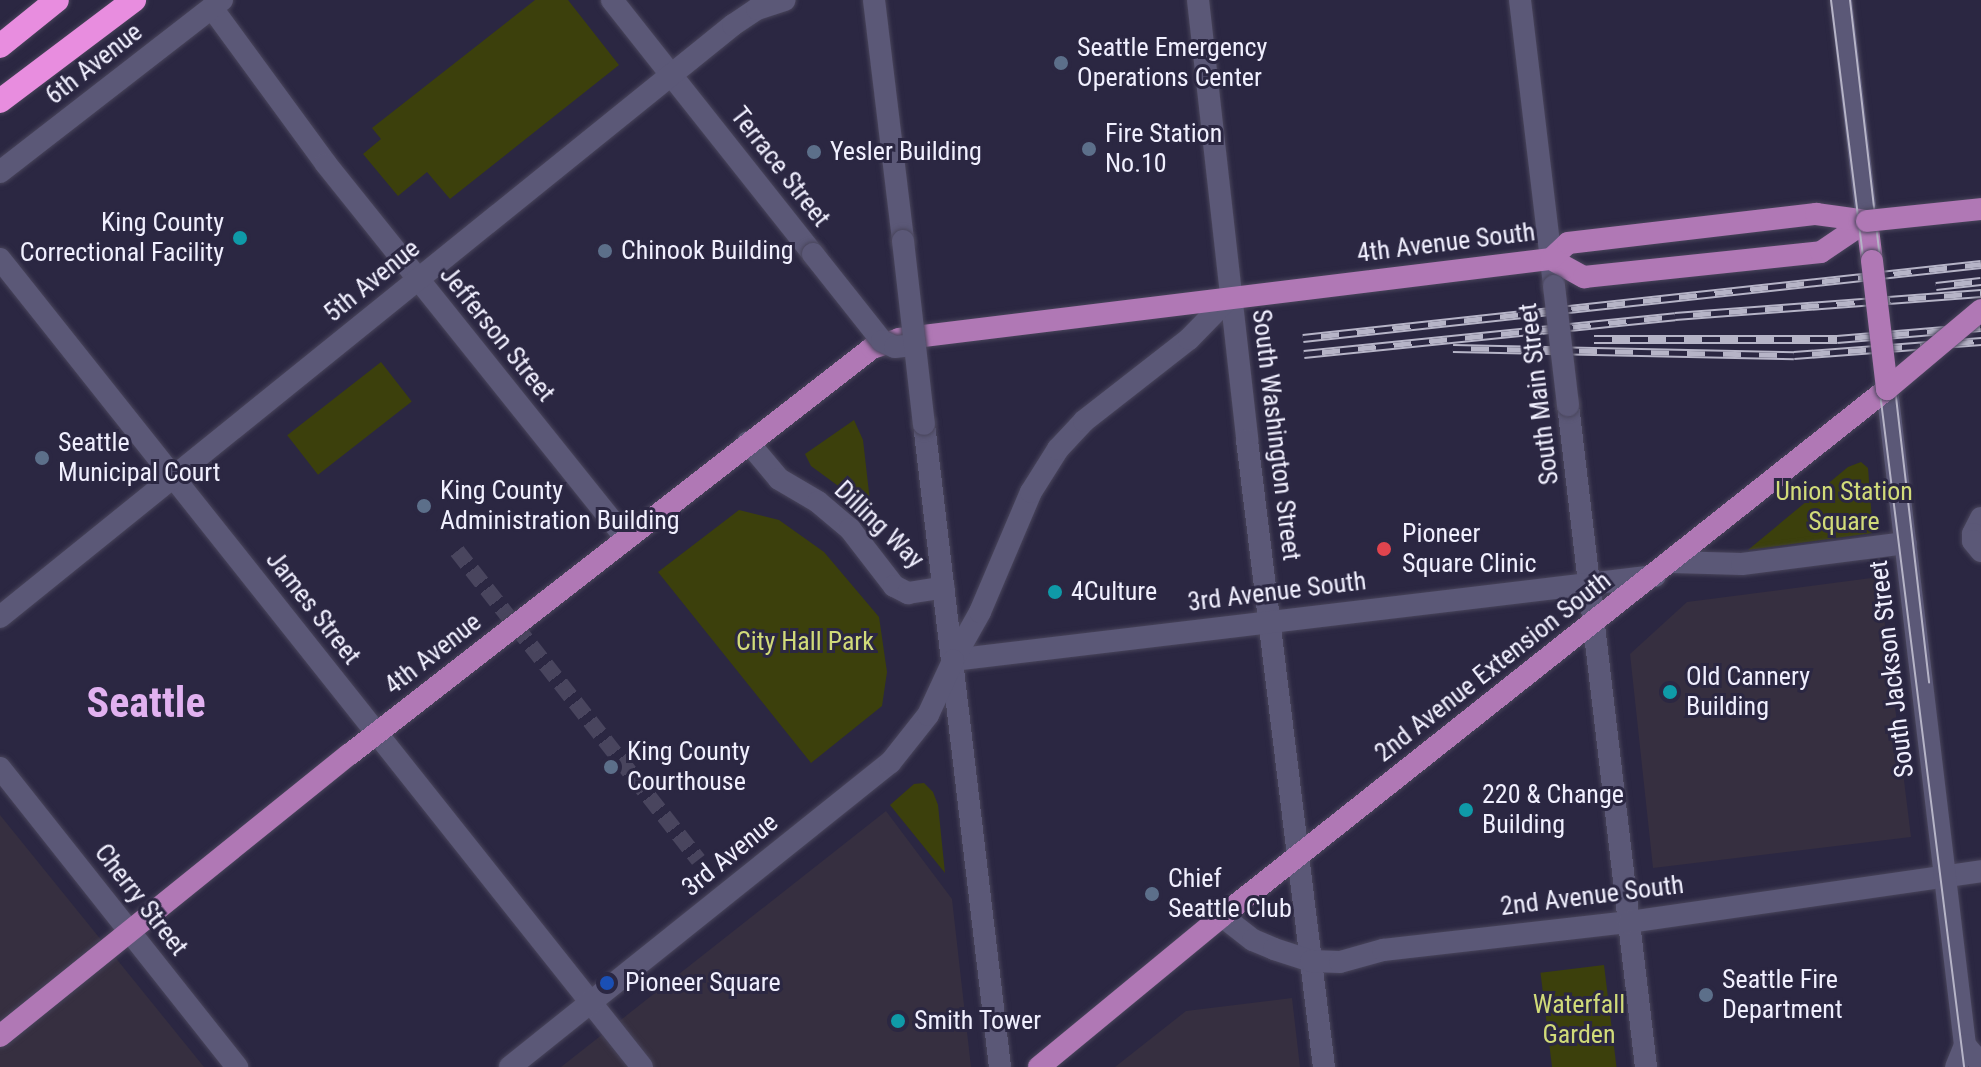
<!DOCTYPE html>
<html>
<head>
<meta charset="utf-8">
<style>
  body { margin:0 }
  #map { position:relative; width:1981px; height:1067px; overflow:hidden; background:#2b2742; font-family:"Roboto Condensed",sans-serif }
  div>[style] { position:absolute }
  .commercial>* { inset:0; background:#362f40 }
  .green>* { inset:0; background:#3c400c; transform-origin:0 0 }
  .pedestrian-tunnel>* { height:16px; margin-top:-8px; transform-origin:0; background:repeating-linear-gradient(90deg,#49455e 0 16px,transparent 0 24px) }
  .roads { filter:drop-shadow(0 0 2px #49455b) drop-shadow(0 0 2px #49455b) }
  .minor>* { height:22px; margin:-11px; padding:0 11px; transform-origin:11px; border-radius:11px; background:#5b5877 }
  .tertiary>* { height:22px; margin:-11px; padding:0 11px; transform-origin:11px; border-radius:11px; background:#5b5877 }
  .secondary>* { height:22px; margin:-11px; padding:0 11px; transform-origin:11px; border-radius:11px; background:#5b5877 }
  .primary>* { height:22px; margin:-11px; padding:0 11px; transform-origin:11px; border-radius:11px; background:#b078b5 }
  .motorway>* { height:24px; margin:-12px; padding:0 12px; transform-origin:12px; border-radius:12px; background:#e88ddf }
  .tram>* { height:2px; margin:-1px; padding:0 1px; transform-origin:1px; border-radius:1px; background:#b6b4c7 }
  .rail>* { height:9px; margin-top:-4.5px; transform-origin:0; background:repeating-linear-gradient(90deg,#2b2742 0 18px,#b6b4c7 0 36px); box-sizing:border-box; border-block:2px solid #b6b4c7 }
  .bridges { filter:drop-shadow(0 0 2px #49455b) drop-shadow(0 0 2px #49455b) }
  .tertiary-bridge>* { height:22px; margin:-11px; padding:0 11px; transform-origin:11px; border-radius:11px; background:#5b5877 }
  .secondary-bridge>* { height:22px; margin:-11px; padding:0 11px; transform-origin:11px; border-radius:11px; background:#5b5877 }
  .primary-bridge>* { height:22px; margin:-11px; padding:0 11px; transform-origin:11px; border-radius:11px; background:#b078b5 }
  .dots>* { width:22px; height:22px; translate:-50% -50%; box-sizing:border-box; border:4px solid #2b2742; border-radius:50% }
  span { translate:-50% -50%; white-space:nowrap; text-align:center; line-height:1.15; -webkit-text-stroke:6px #2b2742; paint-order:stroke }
  .poi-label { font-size:26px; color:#f0effe }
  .left { translate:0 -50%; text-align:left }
  .right { translate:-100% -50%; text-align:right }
  .street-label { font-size:26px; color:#f0effe }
  .park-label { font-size:26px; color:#d1db79 }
  .town-label { font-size:42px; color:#e1b1f0; font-weight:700 }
</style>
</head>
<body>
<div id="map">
  <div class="commercial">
    <div style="clip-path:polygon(1879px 577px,1911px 837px,1653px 868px,1630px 654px,1687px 602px)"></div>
    <div style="clip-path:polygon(886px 811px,952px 899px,971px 1067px,561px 1067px)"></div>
    <div style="clip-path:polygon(0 815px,204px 1067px,0 1067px)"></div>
    <div style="clip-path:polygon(1292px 998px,1300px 1067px,1115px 1067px,1186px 1011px)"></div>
  </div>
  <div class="green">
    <div style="clip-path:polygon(535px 0,568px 0,619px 65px,450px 199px,427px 172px,398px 196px,363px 154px,381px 139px,372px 128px)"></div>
    <div style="left:381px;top:362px;width:50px;height:119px;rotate:52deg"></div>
    <div style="clip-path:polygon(854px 420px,863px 440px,871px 510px,811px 466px,805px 454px)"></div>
    <div style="clip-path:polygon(1861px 462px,1868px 468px,1873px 533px,1748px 550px,1848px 467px)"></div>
    <div style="clip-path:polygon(739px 510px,779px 520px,824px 552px,879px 617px,887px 672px,882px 706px,811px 763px,658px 572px)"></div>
    <div style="clip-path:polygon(924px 783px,933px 792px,938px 805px,945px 873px,890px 805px,914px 784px)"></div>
    <div style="left:1604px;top:965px;width:103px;height:64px;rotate:83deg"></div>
  </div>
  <div class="pedestrian-tunnel">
    <div style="left:457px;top:551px;width:392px;rotate:52deg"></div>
  </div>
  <div class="roads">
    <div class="minor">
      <div style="left:612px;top:0;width:97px;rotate:51.7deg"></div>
      <div style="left:1198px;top:0;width:443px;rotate:83.6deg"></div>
      <div style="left:1247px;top:440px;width:632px;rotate:83deg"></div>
      <div style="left:748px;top:442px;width:48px;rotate:50deg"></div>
      <div style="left:779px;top:479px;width:45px;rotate:30.5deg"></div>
      <div style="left:818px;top:502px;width:42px;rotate:40.2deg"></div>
      <div style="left:850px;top:529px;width:72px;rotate:52.3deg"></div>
      <div style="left:894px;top:586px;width:16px;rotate:27deg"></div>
      <div style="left:908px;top:593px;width:36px;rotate:-9deg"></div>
      <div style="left:1981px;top:518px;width:18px;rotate:117deg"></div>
      <div style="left:1973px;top:534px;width:7px;rotate:90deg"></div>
      <div style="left:1973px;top:541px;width:13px;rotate:51deg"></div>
      <div style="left:1222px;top:916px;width:39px;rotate:38deg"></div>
      <div style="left:1253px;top:940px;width:23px;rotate:23deg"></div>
      <div style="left:1274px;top:949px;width:39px;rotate:18deg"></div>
      <div style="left:1311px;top:961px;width:29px;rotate:2deg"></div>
      <div style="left:1340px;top:962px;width:45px;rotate:-15.6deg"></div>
      <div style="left:1383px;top:950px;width:248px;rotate:-6.5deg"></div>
    </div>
    <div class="tertiary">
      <div style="left:1520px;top:0;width:288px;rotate:83.2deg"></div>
      <div style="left:212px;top:8px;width:193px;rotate:53.8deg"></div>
      <div style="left:326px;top:164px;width:480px;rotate:51.3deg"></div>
      <div style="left:672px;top:76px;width:227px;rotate:51.6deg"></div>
      <div style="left:1568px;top:405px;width:667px;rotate:83.28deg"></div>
      <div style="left:1672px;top:562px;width:70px;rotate:1.6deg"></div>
      <div style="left:1742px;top:564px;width:165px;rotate:-7.3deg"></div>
      <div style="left:953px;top:660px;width:707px;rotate:-6.82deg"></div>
      <div style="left:953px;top:660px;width:55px;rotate:-60.6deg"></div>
      <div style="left:980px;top:612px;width:130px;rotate:-67deg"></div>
      <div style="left:1031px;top:492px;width:51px;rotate:-57.9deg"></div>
      <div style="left:1058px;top:449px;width:38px;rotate:-47deg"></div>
      <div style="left:1084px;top:421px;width:133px;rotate:-38deg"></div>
      <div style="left:1189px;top:339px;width:59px;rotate:-45.7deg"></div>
      <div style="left:0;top:768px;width:382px;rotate:51.6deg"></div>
      <div style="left:1629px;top:922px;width:356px;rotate:-8.2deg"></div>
    </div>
    <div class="secondary">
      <div style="left:874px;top:0;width:243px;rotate:83.1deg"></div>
      <div style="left:1841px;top:0;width:223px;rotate:83.3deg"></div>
      <div style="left:0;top:172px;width:281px;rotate:-37.8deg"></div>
      <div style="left:0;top:259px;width:1032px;rotate:51.53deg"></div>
      <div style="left:1887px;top:389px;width:661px;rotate:83.22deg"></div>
      <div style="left:1965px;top:1045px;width:24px;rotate:112deg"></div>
      <div style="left:924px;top:424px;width:647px;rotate:83.26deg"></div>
      <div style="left:0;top:617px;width:942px;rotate:-38.93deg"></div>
      <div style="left:733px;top:25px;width:29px;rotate:-34deg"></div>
      <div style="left:757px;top:9px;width:29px;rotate:-18deg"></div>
      <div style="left:1965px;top:1045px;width:25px;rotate:50deg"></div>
      <div style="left:510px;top:1067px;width:487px;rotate:-38.7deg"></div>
      <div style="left:890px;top:763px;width:61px;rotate:-51.6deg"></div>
      <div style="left:928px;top:715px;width:60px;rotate:-65.2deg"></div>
    </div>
    <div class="primary">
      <div style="left:1867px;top:221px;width:40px;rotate:82.9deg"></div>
      <div style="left:1551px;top:259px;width:38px;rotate:29deg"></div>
      <div style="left:1584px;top:277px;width:238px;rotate:-6deg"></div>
      <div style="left:1821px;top:252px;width:55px;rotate:-34deg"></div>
      <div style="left:0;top:1036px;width:449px;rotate:-38.9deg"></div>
      <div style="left:350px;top:754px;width:661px;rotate:-37.87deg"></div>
      <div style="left:872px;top:348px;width:28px;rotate:-18deg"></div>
      <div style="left:899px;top:339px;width:657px;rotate:-7deg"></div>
      <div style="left:1551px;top:259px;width:23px;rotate:-43deg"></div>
      <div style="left:1568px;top:243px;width:250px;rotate:-6.7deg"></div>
      <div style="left:1816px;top:214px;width:51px;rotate:7.8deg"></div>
      <div style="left:1039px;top:1067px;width:237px;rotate:-39.5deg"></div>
      <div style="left:1222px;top:916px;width:849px;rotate:-38.4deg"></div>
    </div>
    <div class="motorway">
      <div style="left:0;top:46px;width:73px;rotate:-38.9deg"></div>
      <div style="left:0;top:101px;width:168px;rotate:-37deg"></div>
    </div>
  </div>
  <div class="tram">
    <div style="left:1831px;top:0;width:1075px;rotate:82.89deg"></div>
    <div style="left:1850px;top:0;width:687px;rotate:83.39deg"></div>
  </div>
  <div class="rail">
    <div style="left:1936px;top:286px;width:45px;rotate:-6.3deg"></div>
    <div style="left:1303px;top:338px;width:682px;rotate:-6.23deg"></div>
    <div style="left:1594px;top:339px;width:243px"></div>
    <div style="left:1837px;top:339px;width:144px;rotate:-4.8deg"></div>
    <div style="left:1453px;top:348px;width:341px;rotate:1.2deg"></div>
    <div style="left:1794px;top:355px;width:188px;rotate:-4.3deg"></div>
    <div style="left:1304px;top:354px;width:373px;rotate:-5.8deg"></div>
    <div style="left:1675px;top:316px;width:307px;rotate:-4.3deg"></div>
  </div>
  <div class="bridges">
    <div class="tertiary-bridge">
      <div style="left:813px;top:254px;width:111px;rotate:51.6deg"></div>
      <div style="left:882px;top:341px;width:14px;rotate:25deg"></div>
      <div style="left:895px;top:347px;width:20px;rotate:-6deg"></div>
      <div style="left:1554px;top:286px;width:120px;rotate:83.3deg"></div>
    </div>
    <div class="secondary-bridge">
      <div style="left:903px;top:241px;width:184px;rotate:83.5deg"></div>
    </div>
    <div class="primary-bridge">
      <div style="left:1867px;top:221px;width:115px;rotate:-6deg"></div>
      <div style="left:1872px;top:261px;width:129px;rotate:83.3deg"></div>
      <div style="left:1887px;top:389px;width:123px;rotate:-40deg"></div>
    </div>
  </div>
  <div class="dots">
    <div style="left:1061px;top:63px;background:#5c6f8a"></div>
    <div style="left:1089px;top:149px;background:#5c6f8a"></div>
    <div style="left:814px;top:152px;background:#5c6f8a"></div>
    <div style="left:240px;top:238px;background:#0f9aa8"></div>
    <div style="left:605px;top:251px;background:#5c6f8a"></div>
    <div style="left:42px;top:458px;background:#5c6f8a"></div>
    <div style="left:424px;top:506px;background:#5c6f8a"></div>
    <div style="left:1384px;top:549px;background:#e0444e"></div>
    <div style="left:1055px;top:592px;background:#0f9aa8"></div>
    <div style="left:1670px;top:692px;background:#0f9aa8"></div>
    <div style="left:611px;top:767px;background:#5c6f8a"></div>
    <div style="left:1466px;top:810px;background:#0f9aa8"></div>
    <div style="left:1152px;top:894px;background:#5c6f8a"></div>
    <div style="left:607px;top:983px;background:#1a4fb4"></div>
    <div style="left:1706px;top:995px;background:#5c6f8a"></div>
    <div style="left:898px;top:1021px;background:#0f9aa8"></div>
  </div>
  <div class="poi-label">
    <span class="left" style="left:1077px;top:63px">Seattle Emergency<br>Operations Center</span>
    <span class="left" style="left:1105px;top:149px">Fire Station<br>No.10</span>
    <span class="left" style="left:830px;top:152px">Yesler Building</span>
    <span class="right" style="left:224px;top:238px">King County<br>Correctional Facility</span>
    <span class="left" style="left:621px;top:251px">Chinook Building</span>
    <span class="left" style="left:58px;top:458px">Seattle<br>Municipal Court</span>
    <span class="left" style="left:440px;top:506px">King County<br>Administration Building</span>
    <span class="left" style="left:1402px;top:549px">Pioneer<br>Square Clinic</span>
    <span class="left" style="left:1071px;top:592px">4Culture</span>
    <span class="left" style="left:1686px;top:692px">Old Cannery<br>Building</span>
    <span class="left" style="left:627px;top:767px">King County<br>Courthouse</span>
    <span class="left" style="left:1482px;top:810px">220 &amp; Change<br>Building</span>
    <span class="left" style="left:1168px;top:894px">Chief<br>Seattle Club</span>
    <span class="left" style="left:1722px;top:995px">Seattle Fire<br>Department</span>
    <span class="left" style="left:625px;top:983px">Pioneer Square</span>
    <span class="left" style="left:914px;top:1021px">Smith Tower</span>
  </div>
  <div class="street-label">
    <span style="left:94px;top:64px;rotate:-38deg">6th Avenue</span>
    <span style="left:780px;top:167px;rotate:52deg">Terrace Street</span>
    <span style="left:1446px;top:243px;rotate:-7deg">4th Avenue South</span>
    <span style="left:372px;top:281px;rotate:-39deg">5th Avenue</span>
    <span style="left:497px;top:334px;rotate:51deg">Jefferson Street</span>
    <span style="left:1539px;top:394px;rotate:-97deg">South Main Street</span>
    <span style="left:1276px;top:435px;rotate:83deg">South Washington Street</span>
    <span style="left:879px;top:525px;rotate:44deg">Dilling Way</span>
    <span style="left:1277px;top:592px;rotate:-7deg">3rd Avenue South</span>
    <span style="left:313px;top:608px;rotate:52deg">James Street</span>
    <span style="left:433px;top:654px;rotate:-38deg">4th Avenue</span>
    <span style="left:1493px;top:667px;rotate:-38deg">2nd Avenue Extension South</span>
    <span style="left:1892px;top:669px;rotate:-97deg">South Jackson Street</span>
    <span style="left:730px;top:855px;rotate:-39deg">3rd Avenue</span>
    <span style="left:1592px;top:896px;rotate:-7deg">2nd Avenue South</span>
    <span style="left:141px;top:900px;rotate:52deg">Cherry Street</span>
  </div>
  <div class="park-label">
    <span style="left:1844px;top:507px">Union Station<br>Square</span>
    <span style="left:805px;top:642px">City Hall Park</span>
    <span style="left:1579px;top:1020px">Waterfall<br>Garden</span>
  </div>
  <div class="town-label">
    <span style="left:146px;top:703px">Seattle</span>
  </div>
</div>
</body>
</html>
